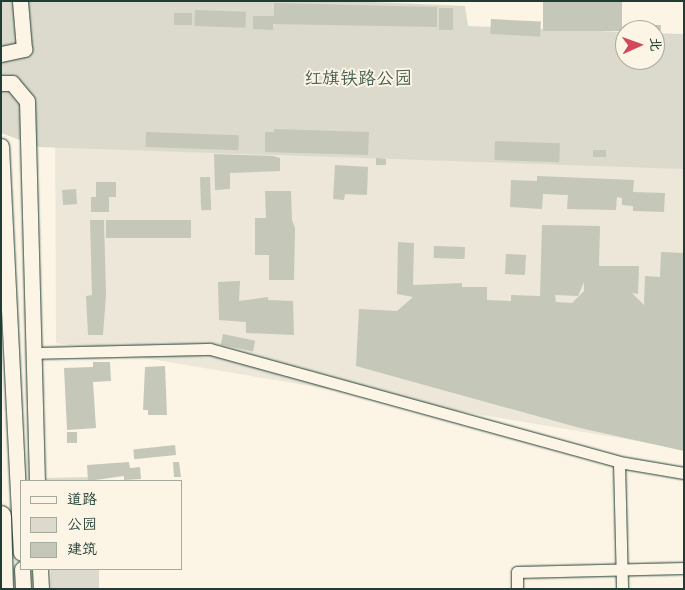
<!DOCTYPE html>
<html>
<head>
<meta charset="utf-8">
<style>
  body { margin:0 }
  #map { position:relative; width:685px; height:590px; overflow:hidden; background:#fcf5e5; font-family:"Indie Flower","LXGW WenKai TC",sans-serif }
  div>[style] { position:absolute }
  .built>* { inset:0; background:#ece7d8 }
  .green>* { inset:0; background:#dcdacc; transform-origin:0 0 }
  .building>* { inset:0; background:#c5c7b9; transform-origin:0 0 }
  .roads { filter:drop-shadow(0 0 1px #1f3d34) drop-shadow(0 0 1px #1f3d34) }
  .street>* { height:11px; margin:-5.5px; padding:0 5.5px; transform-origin:5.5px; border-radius:5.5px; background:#fcf5e5 }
  .secondary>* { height:15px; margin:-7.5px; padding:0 7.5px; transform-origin:7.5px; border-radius:7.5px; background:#fcf5e5 }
  .highway>* { height:20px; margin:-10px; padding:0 10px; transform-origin:10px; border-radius:10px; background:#fcf5e5 }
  span { translate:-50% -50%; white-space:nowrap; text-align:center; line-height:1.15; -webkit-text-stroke:4px #fcf5e5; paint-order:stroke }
  .park-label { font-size:18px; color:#455c52 }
  .frame { position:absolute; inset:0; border:2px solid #1f3d34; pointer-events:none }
  .legend { position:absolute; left:20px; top:480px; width:162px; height:90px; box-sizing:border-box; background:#fcf5e5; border:1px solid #a4ab9e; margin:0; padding:6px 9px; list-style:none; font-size:15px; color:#1f3d34 }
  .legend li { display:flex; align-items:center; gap:10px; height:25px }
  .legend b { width:25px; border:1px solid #a4ab9e }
  .north { position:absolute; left:615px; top:20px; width:50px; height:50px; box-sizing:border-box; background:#fcf5e5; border:1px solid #a4ab9e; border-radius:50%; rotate:88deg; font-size:14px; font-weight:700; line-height:20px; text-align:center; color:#1f3d34 }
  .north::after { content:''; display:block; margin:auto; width:18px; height:22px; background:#d1495b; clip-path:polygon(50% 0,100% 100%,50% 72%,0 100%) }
</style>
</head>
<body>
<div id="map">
  <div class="built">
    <div style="clip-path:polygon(55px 100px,684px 116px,684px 449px,56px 343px)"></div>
  </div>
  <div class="green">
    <div style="clip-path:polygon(1px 1px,350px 1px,465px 6px,468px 26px,625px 32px,625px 60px,655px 60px,655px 33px,684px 34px,684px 169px,39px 147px,1px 133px)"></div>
    <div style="clip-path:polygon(94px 477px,95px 481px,46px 481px,46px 478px)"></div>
    <div style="left:51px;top:569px;width:48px;height:20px"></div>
  </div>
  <div class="building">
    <div style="left:543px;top:1px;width:79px;height:30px"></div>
    <div style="clip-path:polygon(274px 3px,437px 7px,437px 27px,273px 24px,273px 30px,253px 29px,253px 16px,274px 16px)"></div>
    <div style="left:439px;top:8px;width:14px;height:22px"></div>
    <div style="left:195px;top:10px;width:51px;height:16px;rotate:2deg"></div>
    <div style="left:174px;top:13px;width:18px;height:12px"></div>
    <div style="left:491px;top:19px;width:50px;height:15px;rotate:3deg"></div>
    <div style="clip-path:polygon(628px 25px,661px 25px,660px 37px,655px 37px,655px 30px,628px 30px)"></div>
    <div style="clip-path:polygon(274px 129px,369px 132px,368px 155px,265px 152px,265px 132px,274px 132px)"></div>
    <div style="left:146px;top:132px;width:93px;height:15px;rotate:2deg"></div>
    <div style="left:495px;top:141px;width:65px;height:19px;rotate:2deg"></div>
    <div style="left:593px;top:150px;width:13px;height:7px"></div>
    <div style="clip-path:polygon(214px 154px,273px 156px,280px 158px,280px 171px,230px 173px,230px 189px,215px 190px)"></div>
    <div style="clip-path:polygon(376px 158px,386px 159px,386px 165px,376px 165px)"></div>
    <div style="clip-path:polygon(335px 165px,368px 167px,367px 195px,345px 194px,344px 200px,333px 199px)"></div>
    <div style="clip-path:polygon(537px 176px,634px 180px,633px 192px,665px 193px,664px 212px,633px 211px,633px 206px,622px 205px,622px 198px,617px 197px,616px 210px,567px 209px,568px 195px,543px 194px,542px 209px,510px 207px,511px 180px,537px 181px)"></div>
    <div style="left:210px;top:177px;width:33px;height:10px;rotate:88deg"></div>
    <div style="clip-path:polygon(96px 182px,116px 182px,116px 197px,109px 197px,109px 212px,91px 212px,91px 197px,96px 197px)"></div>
    <div style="left:76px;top:189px;width:15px;height:14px;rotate:86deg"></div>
    <div style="clip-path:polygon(265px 191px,291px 191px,292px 220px,295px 228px,294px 280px,269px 280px,269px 255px,255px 255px,255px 218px,266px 218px)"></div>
    <div style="clip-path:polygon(90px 220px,104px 220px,106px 295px,103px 335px,88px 335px,86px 296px,92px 295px)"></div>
    <div style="left:106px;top:220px;width:85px;height:18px"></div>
    <div style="clip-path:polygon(evenodd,542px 225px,600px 226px,599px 266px,639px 266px,638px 294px,632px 293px,644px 305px,645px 276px,660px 277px,661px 252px,684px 253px,684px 451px,580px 428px,356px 366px,359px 309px,397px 311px,413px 297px,397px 294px,398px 242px,414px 243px,413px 285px,462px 283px,462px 287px,487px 287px,487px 300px,511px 301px,511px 295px,540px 296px,542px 225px,584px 282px,584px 291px,572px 303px,556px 302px,555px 295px,578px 296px,584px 282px)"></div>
    <div style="left:434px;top:246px;width:31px;height:12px;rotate:2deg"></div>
    <div style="left:506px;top:254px;width:20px;height:20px;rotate:3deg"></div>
    <div style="clip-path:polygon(240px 281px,239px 301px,268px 297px,268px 300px,293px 301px,294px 335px,246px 333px,246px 322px,219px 320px,218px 282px)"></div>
    <div style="left:223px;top:334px;width:33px;height:11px;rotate:12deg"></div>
    <div style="clip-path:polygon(93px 362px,110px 362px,111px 381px,93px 382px,96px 428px,67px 430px,64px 368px,93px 367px)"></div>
    <div style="clip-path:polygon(165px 366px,167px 415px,148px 415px,148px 410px,143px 410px,145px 367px)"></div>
    <div style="left:67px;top:432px;width:10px;height:11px"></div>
    <div style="left:175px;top:445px;width:10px;height:42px;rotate:84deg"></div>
    <div style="clip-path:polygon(129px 462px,130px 468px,140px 467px,141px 479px,124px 480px,124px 476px,88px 481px,87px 465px)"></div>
    <div style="clip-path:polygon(173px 462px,179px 462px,181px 477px,174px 477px)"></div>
  </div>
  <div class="roads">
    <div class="street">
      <div style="left:33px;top:353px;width:177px;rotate:-1.3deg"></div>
      <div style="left:210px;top:349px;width:424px;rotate:15.4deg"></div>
      <div style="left:619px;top:462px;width:66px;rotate:9.6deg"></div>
      <div style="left:619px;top:462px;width:127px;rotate:88.6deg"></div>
      <div style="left:517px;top:589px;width:17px;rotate:-90deg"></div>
      <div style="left:517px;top:572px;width:167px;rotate:-1.4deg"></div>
    </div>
    <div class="secondary">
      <div style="left:1px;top:54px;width:24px;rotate:-12deg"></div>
      <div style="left:24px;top:49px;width:48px;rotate:-94.8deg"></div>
      <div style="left:1px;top:83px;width:11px"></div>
      <div style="left:12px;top:83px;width:23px;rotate:50deg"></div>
      <div style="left:27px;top:101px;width:380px;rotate:88.5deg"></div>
      <div style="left:1px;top:146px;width:407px;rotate:87.2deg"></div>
      <div style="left:22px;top:569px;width:20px;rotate:87deg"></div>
      <div style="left:40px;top:569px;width:20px;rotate:87deg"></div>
    </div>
    <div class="highway">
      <div style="left:1px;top:516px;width:73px;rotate:88.4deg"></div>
    </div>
  </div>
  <div class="park-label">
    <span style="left:358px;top:80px">红旗铁路公园</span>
  </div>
  <div class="frame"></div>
  <ul class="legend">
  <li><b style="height:6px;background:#fcf5e5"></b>道路</li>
  <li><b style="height:14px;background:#dcdacc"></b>公园</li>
  <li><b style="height:14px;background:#c5c7b9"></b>建筑</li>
  </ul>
  <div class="north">北</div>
</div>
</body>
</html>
